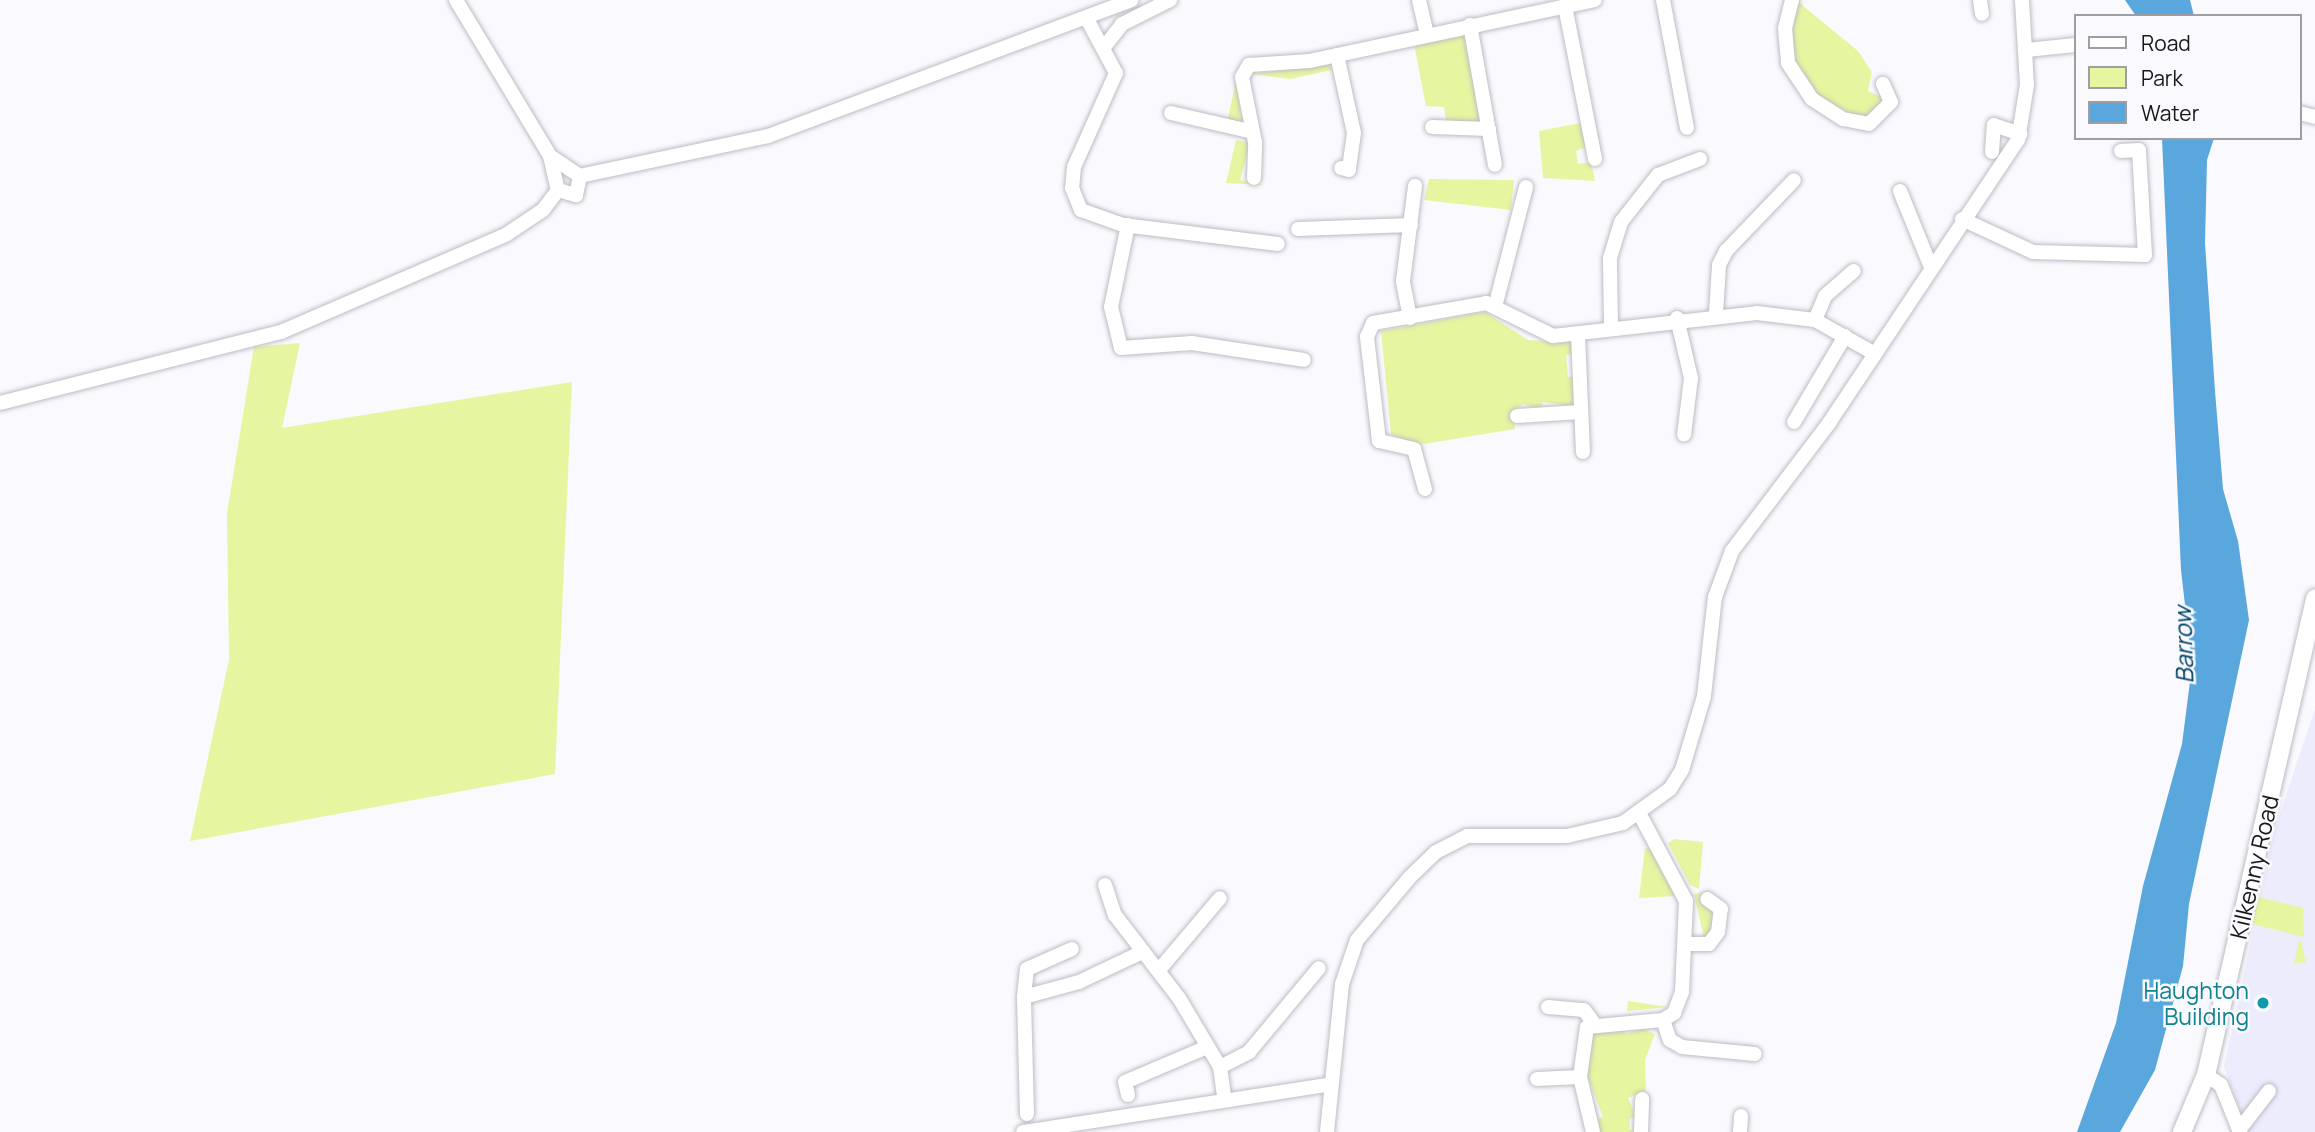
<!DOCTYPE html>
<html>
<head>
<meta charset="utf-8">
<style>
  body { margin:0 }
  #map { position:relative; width:2315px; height:1132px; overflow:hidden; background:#f9f9fe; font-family:Manrope,sans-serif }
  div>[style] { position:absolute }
  .built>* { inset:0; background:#ececfc }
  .green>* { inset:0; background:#e6f5a0 }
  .water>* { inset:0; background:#59a7dc }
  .roads { filter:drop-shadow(0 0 2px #bcbcc4) drop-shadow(0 0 2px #bcbcc4) }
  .minor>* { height:14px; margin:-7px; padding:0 7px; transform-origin:7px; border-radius:7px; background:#fff }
  .major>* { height:18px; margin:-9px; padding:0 9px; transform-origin:9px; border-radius:9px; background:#fff }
  .dots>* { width:19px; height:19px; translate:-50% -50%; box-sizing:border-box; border:4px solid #f9f9fe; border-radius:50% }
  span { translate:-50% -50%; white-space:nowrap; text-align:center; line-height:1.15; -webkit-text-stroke:5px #f9f9fe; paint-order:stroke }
  .street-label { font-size:23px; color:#18181b }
  .culture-label { font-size:23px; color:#0d838f }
  .right { translate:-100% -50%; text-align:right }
  .water-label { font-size:24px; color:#014366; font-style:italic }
  .legend { position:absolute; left:2074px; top:14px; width:228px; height:126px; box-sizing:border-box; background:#f9f9fe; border:2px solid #9f9fa3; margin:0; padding:9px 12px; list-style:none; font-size:21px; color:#18181b }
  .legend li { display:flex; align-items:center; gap:14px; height:35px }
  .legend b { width:35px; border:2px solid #9f9fa3 }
</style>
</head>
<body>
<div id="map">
  <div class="built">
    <div style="clip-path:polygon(2315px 709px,2315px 1132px,2249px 1132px,2224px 1067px,2275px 828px)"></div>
  </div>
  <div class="green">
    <div style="clip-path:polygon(1796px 0,1858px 51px,1872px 72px,1868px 91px,1886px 99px,1882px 110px,1862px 120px,1817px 95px,1790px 55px)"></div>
    <div style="clip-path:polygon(1462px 35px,1465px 38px,1481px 123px,1446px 121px,1444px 107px,1426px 106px,1414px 44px)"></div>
    <div style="clip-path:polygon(1328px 65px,1332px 70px,1290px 79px,1252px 74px)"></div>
    <div style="clip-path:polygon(1236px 81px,1242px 123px,1227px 123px)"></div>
    <div style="clip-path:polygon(1581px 123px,1586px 147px,1576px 151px,1578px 164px,1591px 162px,1595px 181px,1543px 178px,1539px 131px)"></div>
    <div style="clip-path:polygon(1236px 140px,1250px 143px,1240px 180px,1265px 185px,1226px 183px)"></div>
    <div style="clip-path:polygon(1429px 179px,1514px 180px,1511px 210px,1424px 200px)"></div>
    <div style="clip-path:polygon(1485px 312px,1528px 340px,1572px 343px,1574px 354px,1566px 355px,1568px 377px,1576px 376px,1573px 406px,1542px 402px,1542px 410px,1523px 404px,1514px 412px,1515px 429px,1418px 445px,1391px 434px,1381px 331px)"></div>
    <div style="clip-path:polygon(300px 343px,282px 428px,572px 382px,555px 774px,190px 841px,229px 660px,227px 513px,254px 347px)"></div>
    <div style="clip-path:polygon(1674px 839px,1703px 842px,1699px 889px,1690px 885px,1668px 843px)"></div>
    <div style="clip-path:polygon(1645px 848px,1650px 849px,1676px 896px,1639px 898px)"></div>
    <div style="clip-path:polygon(1702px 893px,1702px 902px,1714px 904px,1712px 934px,1704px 938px,1694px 894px)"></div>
    <div style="clip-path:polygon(2258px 897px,2303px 908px,2304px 937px,2252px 924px)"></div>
    <div style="clip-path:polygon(2301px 941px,2306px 962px,2294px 964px,2299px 941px)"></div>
    <div style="clip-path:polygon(1628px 1001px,1668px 1007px,1627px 1011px)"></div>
    <div style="clip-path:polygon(1624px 1026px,1625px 1034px,1642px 1029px,1655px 1034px,1645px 1060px,1646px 1091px,1628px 1098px,1637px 1118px,1630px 1118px,1629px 1129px,1636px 1132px,1599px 1132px,1596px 1119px,1603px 1117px,1586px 1073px,1589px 1033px)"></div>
  </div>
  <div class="water">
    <div style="clip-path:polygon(2125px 0,2190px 0,2194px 16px,2136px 16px)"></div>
    <div style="clip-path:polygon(2162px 138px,2214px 138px,2207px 160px,2205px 243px,2215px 391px,2223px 489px,2238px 541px,2249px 620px,2189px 904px,2183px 966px,2155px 1070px,2120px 1132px,2077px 1132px,2116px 1023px,2143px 886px,2182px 744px,2192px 666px,2181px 570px)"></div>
  </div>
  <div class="roads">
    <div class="minor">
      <div style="left:456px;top:0;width:182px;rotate:58.9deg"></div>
      <div style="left:550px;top:156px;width:35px;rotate:77deg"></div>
      <div style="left:558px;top:190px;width:19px;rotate:16deg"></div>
      <div style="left:576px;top:195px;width:19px;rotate:-78deg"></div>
      <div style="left:1419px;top:0;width:35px;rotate:77deg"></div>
      <div style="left:1663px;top:0;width:130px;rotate:79.4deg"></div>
      <div style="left:1792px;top:0;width:29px;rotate:104deg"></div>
      <div style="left:1785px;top:28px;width:35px;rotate:85deg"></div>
      <div style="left:1788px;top:63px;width:43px;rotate:56.3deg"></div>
      <div style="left:1812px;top:99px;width:37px;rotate:33deg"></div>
      <div style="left:1843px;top:119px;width:26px;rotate:11deg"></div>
      <div style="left:1869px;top:124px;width:31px;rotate:-45deg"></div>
      <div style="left:1891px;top:102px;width:20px;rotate:-114deg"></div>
      <div style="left:1980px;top:0;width:14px;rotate:82deg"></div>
      <div style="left:1565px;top:6px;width:156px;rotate:78.9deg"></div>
      <div style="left:1088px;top:21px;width:59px;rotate:61.7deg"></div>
      <div style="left:1116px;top:73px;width:103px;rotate:114.1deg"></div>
      <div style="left:1074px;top:167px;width:21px;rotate:95deg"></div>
      <div style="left:1072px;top:188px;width:24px;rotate:68deg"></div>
      <div style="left:1081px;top:210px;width:45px;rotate:19.7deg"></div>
      <div style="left:1123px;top:225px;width:156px;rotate:7deg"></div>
      <div style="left:1470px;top:25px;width:142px;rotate:79.9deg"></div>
      <div style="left:1105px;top:46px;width:28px;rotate:-52deg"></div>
      <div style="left:1122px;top:24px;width:54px;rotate:-26.6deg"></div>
      <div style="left:2027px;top:50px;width:48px;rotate:-5.9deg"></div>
      <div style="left:1337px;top:55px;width:80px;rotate:77.7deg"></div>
      <div style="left:1354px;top:133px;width:37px;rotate:98deg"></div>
      <div style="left:1349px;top:170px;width:8px;rotate:-166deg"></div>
      <div style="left:1171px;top:113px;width:84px;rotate:13deg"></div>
      <div style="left:2299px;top:113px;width:16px;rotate:14deg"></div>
      <div style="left:1432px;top:127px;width:57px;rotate:2deg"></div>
      <div style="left:1992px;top:152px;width:27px;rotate:-86deg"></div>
      <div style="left:1994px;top:125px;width:28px;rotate:19deg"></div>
      <div style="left:550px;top:156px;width:36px;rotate:34deg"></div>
      <div style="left:580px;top:176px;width:192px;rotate:-12deg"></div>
      <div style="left:768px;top:136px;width:388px;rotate:-20.5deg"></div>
      <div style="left:1254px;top:178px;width:36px;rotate:-88deg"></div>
      <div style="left:1255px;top:142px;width:66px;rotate:-101.3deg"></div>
      <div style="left:1242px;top:77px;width:14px;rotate:-60deg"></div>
      <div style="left:1249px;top:65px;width:61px;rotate:-3.8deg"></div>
      <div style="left:1310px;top:61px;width:291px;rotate:-12.1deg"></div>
      <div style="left:1900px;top:191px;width:80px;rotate:67.9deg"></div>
      <div style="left:1962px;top:219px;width:78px;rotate:24.9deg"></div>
      <div style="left:2033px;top:252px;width:112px;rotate:1.5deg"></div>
      <div style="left:2145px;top:255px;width:105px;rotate:-93.3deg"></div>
      <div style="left:2139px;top:150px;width:18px;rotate:177deg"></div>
      <div style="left:1128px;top:225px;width:84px;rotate:101.7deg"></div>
      <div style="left:1111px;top:307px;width:42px;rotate:76.3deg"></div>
      <div style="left:1121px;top:348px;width:71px;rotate:-4deg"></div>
      <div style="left:1192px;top:343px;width:113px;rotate:8.6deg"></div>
      <div style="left:1298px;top:229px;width:113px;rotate:-2deg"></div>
      <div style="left:1495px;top:307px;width:124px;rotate:-75.5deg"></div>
      <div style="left:1716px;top:313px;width:48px;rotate:-86.4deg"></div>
      <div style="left:1719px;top:265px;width:16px;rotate:-63deg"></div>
      <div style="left:1726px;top:251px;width:98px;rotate:-46.2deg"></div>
      <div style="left:1410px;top:318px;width:38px;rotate:-101deg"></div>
      <div style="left:1403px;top:281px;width:96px;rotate:-82.8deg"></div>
      <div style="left:1677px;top:318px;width:62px;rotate:76.9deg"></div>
      <div style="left:1691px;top:378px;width:57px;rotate:97deg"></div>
      <div style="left:1815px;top:320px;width:26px;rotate:-67deg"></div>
      <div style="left:1825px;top:296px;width:38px;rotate:-41deg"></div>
      <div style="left:1611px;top:325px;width:67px;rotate:-90.9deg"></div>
      <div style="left:1610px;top:258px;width:38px;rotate:-73deg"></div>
      <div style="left:1621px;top:222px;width:60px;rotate:-51.8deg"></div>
      <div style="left:1658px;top:175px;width:45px;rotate:-20.9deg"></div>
      <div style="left:1578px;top:334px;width:118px;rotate:87.6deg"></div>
      <div style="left:0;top:403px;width:290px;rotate:-14.2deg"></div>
      <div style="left:281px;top:332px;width:246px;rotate:-23.4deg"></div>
      <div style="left:507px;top:234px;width:43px;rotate:-33.7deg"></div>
      <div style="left:543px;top:210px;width:25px;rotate:-53deg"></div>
      <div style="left:1517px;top:416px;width:64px;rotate:-3.6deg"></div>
      <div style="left:1794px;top:422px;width:100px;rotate:-59.3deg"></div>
      <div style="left:1425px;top:489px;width:41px;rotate:-105.4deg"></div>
      <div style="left:1414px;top:449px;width:36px;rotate:-167deg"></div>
      <div style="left:1379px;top:441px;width:105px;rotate:-96.6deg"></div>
      <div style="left:1367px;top:337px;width:15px;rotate:-67deg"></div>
      <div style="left:1373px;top:323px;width:115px;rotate:-10deg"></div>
      <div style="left:1486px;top:303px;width:75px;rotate:26.2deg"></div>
      <div style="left:1553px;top:336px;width:205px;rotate:-6.4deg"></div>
      <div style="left:1757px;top:313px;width:58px;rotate:6.9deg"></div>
      <div style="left:1815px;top:320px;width:69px;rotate:29.5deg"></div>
      <div style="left:1105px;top:885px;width:32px;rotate:72deg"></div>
      <div style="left:1115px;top:915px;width:105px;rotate:52.4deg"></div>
      <div style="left:1179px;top:998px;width:80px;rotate:59.3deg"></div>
      <div style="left:1220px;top:1067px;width:29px;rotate:82deg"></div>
      <div style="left:1686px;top:944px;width:23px"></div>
      <div style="left:1709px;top:944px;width:15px;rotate:-53deg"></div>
      <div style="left:1718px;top:932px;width:23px;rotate:-83deg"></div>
      <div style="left:1721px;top:909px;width:17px;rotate:-144deg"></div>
      <div style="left:1159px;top:970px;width:94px;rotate:-49.7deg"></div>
      <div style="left:1024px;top:997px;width:28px;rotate:-84deg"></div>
      <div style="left:1027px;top:969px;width:49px;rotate:-24deg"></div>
      <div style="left:1548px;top:1007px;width:36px;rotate:5deg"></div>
      <div style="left:1584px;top:1010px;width:15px;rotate:53deg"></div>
      <div style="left:1663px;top:1020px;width:21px;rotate:71deg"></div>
      <div style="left:1670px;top:1040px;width:14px;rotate:30deg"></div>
      <div style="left:1682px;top:1047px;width:73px;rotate:5.5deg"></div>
      <div style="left:1220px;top:1067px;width:33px;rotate:-27deg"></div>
      <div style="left:1249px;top:1052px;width:109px;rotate:-50.2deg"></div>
      <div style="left:2206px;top:1075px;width:18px;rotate:34deg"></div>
      <div style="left:2221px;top:1085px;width:51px;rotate:68deg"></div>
      <div style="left:1537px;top:1079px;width:43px;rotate:-2.7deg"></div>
      <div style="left:1128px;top:1095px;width:13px;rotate:-103deg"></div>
      <div style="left:1125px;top:1082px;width:89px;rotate:-23.1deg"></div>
      <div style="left:1027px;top:1114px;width:117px;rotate:-91.5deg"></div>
      <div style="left:1024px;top:997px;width:57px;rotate:-15.3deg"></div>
      <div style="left:1079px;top:982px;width:68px;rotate:-25.4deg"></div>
      <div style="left:2239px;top:1130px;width:49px;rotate:-52.4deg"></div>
      <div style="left:1023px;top:1132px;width:309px;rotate:-8.8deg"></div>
      <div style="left:1327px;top:1132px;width:149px;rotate:-84.2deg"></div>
      <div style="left:1342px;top:984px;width:46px;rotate:-71.2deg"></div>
      <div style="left:1357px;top:940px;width:82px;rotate:-49.9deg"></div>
      <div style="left:1410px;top:877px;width:36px;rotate:-44deg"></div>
      <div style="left:1436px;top:852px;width:35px;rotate:-27deg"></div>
      <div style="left:1467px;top:836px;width:100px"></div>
      <div style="left:1567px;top:836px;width:57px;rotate:-13.1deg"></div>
      <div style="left:1623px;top:823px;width:58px;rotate:-35.9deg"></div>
      <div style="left:1670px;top:789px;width:22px;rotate:-58deg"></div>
      <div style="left:1682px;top:770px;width:77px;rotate:-73.4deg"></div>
      <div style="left:1704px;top:696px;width:100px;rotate:-83.7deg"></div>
      <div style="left:1715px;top:597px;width:49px;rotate:-69.7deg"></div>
      <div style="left:1732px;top:551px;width:161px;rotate:-52.8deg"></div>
      <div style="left:1829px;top:423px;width:340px;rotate:-56.3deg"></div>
      <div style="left:2018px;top:140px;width:56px;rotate:-80.7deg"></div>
      <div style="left:2027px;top:85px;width:85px;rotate:-93.4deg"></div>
      <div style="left:1593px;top:1132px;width:57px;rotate:-103.3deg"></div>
      <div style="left:1580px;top:1077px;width:50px;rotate:-82deg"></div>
      <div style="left:1587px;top:1027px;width:76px;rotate:-5.3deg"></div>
      <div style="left:1663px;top:1020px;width:13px;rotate:-32deg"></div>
      <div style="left:1674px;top:1013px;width:22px;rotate:-69deg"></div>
      <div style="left:1682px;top:992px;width:91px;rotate:-87.5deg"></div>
      <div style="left:1686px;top:901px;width:98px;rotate:-118.1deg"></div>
      <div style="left:1641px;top:1132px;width:33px;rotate:-88deg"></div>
      <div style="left:1740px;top:1132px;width:16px;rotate:-86deg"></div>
    </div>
    <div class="major">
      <div style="left:2182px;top:1132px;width:62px;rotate:-67.2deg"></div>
      <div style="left:2206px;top:1075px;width:489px;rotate:-77.1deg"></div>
    </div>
  </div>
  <div class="dots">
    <div style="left:2263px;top:1003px;background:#0f9aa8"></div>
  </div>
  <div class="street-label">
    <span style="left:2254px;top:867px;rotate:-77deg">Kilkenny Road</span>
  </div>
  <div class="culture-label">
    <span class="right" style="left:2249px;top:1003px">Haughton<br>Building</span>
  </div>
  <div class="water-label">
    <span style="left:2183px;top:645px;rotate:-92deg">Barrow</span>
  </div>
  <ul class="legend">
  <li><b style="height:9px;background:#fff"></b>Road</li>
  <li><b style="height:19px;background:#e6f5a0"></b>Park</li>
  <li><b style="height:19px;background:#59a7dc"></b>Water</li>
  </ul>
</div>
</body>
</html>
